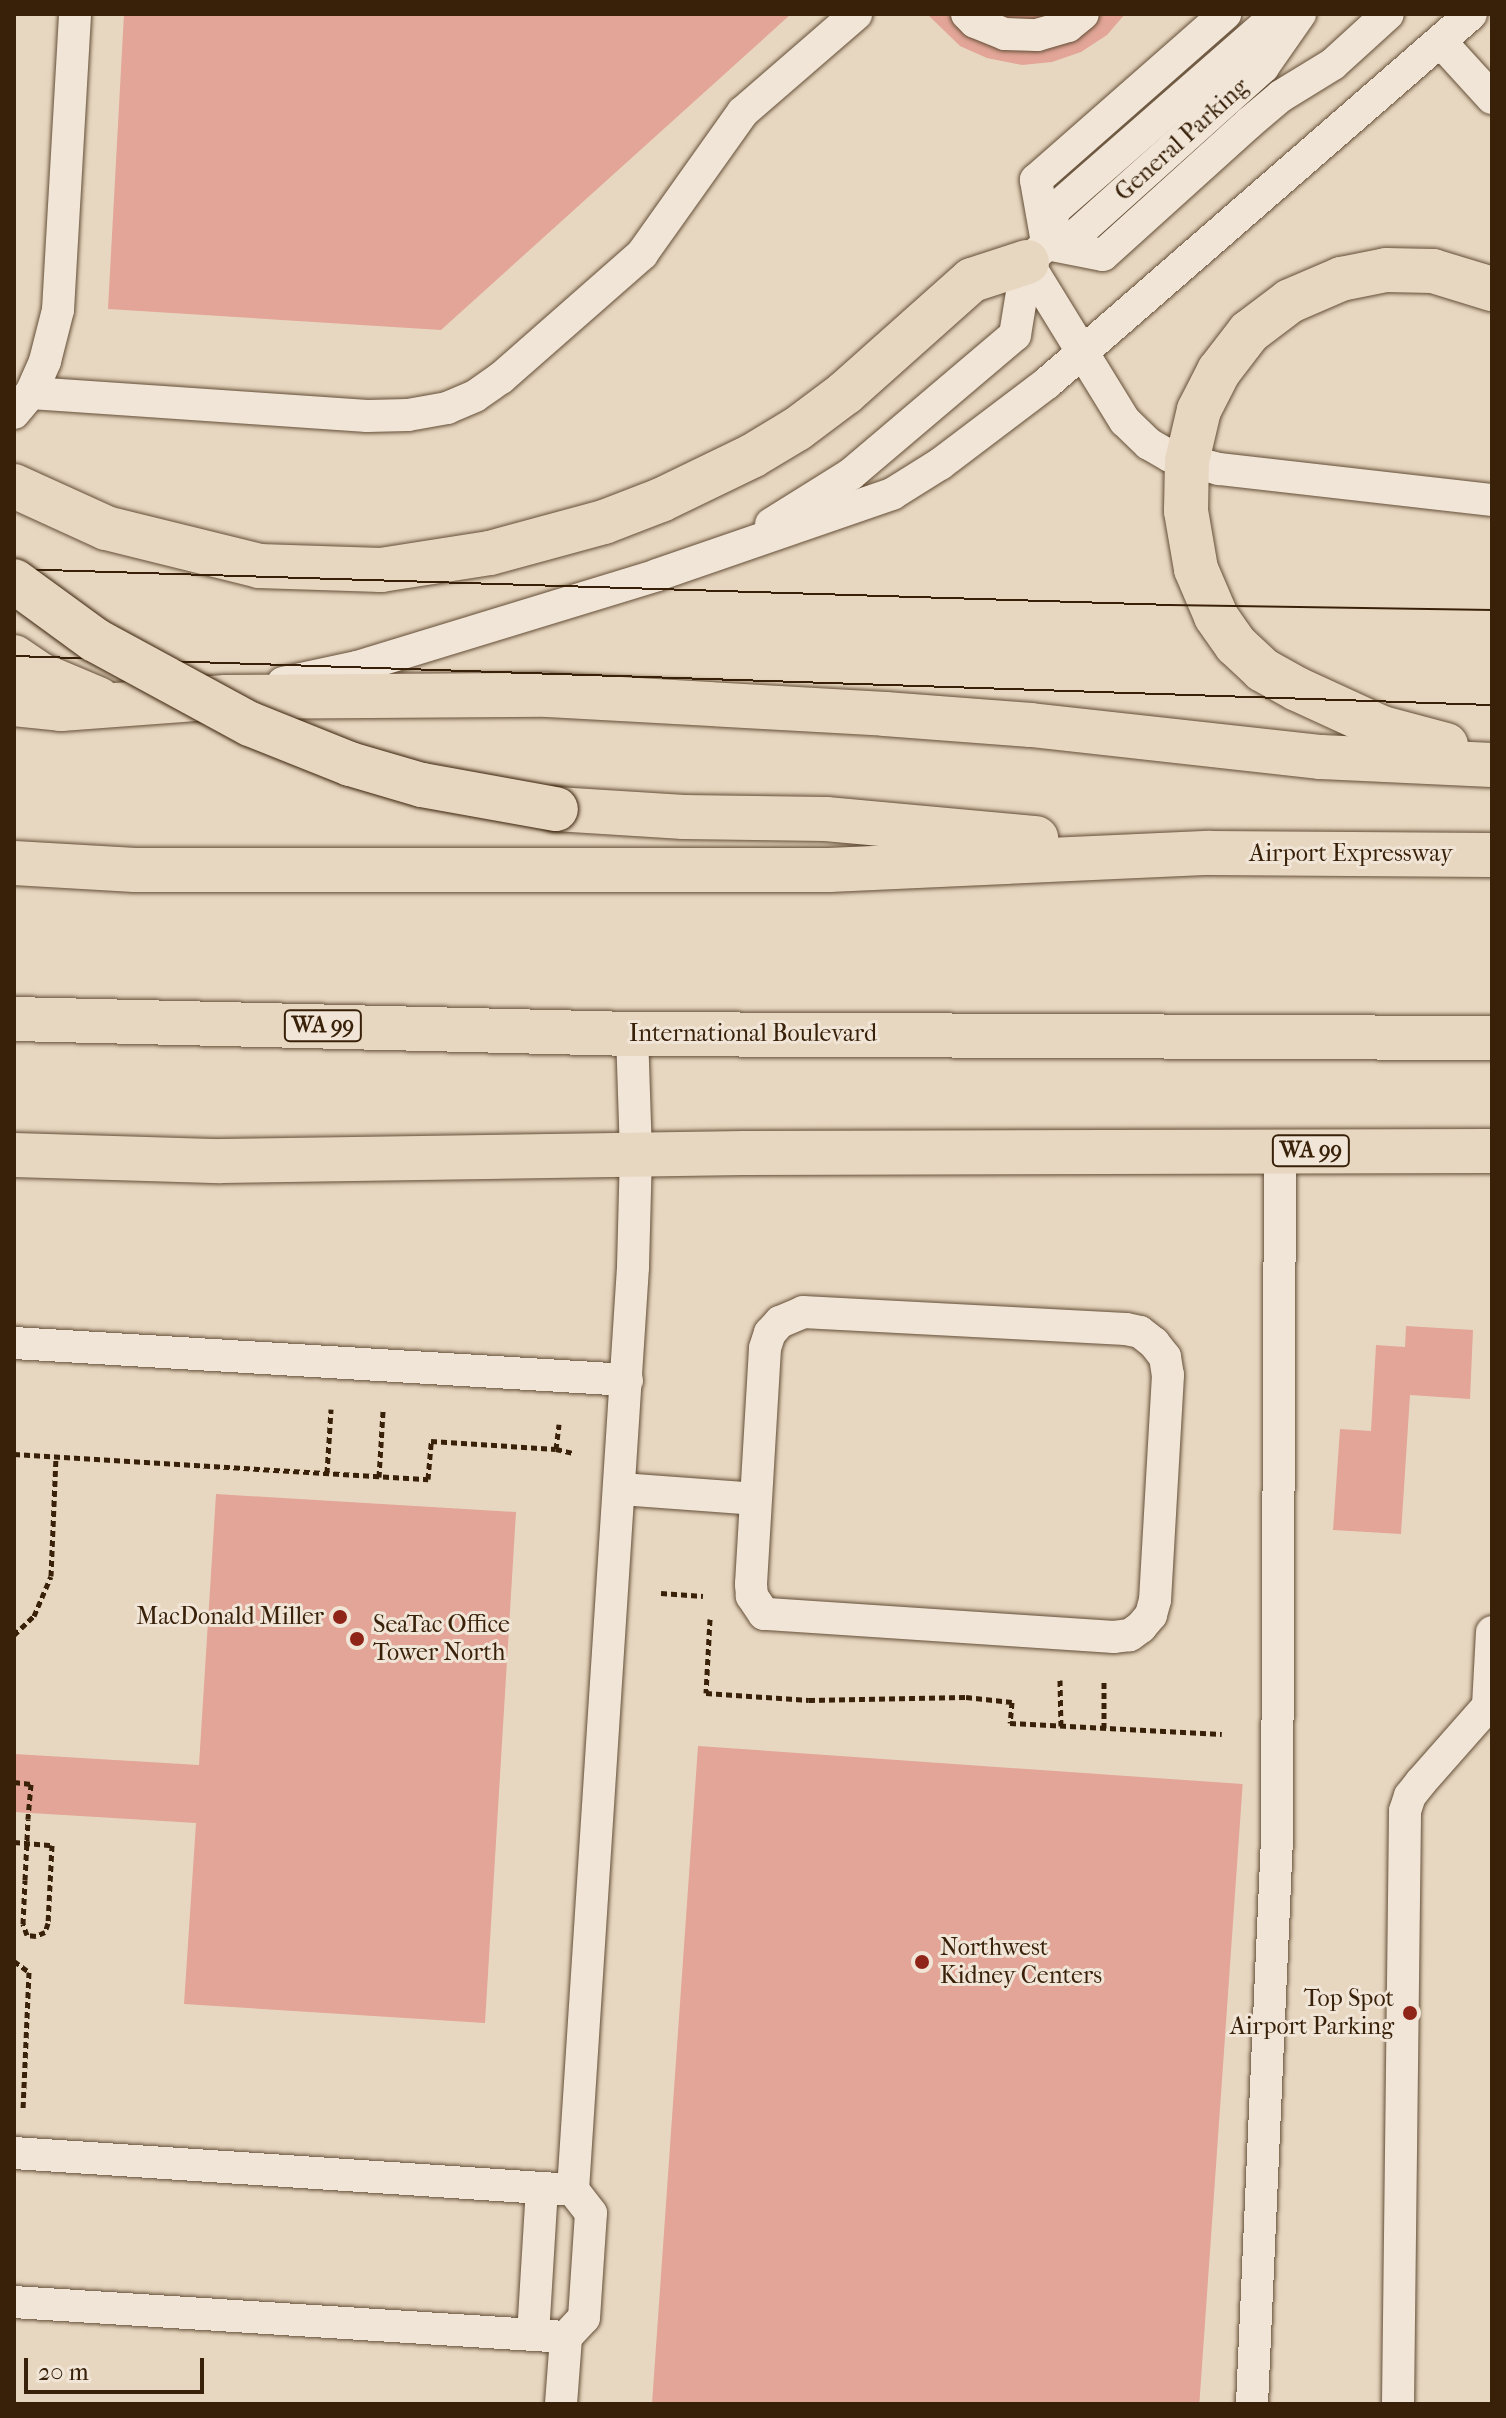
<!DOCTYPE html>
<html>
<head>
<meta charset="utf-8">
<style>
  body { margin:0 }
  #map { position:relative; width:1506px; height:2418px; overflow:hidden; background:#e8d7c0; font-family:"IM FELL French Canon",serif }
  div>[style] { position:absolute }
  .building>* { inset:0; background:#e2a597; transform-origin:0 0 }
  .path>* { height:5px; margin-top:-2.5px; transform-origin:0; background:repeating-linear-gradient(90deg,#382009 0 6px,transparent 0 10px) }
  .roads { filter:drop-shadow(0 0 2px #644e37) drop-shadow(0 0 2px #644e37) }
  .service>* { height:32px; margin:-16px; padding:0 16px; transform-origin:16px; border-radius:16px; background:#f0e5d6 }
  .primary>* { height:44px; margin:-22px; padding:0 22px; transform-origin:22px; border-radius:22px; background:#e8d7c0 }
  .trunk>* { height:44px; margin:-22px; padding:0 22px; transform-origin:22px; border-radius:22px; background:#e8d7c0 }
  .motorway>* { height:44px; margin:-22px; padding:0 22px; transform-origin:22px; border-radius:22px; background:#e8d7c0 }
  .tram>* { height:2px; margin:-1px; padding:0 1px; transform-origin:1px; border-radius:1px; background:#382009 }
  .path-bridge>* { height:5px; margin-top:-2.5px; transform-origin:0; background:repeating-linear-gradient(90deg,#382009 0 6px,transparent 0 10px) }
  .bridges { filter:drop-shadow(0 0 2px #382009) drop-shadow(0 0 2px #382009) }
  .motorway-bridge>* { height:44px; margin:-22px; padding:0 22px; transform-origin:22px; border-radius:22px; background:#e8d7c0 }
  .dots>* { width:22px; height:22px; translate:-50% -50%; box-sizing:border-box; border:4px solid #f0e5d6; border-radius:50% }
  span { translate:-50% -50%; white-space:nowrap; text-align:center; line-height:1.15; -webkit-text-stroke:6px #f0e5d6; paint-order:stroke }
  .shield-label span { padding:2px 6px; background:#f0e5d6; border:2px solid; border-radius:6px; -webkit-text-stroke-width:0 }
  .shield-label { font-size:22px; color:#382009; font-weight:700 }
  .street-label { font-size:24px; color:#382009 }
  .poi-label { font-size:24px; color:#382009 }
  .right { translate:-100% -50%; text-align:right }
  .left { translate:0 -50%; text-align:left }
  .frame { position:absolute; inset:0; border:16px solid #382009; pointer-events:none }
  .scale { position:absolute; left:24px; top:2358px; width:180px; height:36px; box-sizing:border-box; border:4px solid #382009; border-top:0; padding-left:10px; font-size:24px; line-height:28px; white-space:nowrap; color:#382009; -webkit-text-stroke:6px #f0e5d6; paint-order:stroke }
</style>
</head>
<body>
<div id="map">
  <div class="building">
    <div style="clip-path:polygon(124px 14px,791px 14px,441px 330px,108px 309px)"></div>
    <div style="clip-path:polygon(927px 14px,1125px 14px,1107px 35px,1081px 52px,1052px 62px,1022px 65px,987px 58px,960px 46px)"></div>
    <div style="clip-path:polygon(1406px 1326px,1473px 1330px,1470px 1399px,1410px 1395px,1401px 1534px,1333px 1530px,1340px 1429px,1371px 1431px,1376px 1345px,1405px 1347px)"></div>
    <div style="clip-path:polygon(216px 1494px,516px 1512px,485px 2023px,184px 2004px,196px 1823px,14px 1812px,14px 1754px,199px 1765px)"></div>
    <div style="left:698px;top:1746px;width:546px;height:659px;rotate:4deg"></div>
  </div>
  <div class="path">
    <div style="left:556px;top:1449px;width:17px;rotate:13deg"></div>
    <div style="left:14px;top:1454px;width:415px;rotate:3.5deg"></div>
    <div style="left:428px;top:1479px;width:38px;rotate:-85deg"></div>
    <div style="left:431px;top:1441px;width:125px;rotate:3.7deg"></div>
    <div style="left:556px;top:1449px;width:25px;rotate:-83deg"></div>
    <div style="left:327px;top:1473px;width:64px;rotate:-86.4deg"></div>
    <div style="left:379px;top:1477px;width:66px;rotate:-86.5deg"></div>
    <div style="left:661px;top:1593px;width:42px;rotate:4.1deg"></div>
    <div style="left:710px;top:1619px;width:74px;rotate:93.1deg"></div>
    <div style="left:706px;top:1693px;width:103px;rotate:3.9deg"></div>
    <div style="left:809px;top:1700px;width:157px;rotate:-1.1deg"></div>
    <div style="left:966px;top:1697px;width:46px;rotate:6.2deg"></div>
    <div style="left:1012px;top:1702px;width:21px;rotate:95deg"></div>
    <div style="left:1010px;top:1723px;width:212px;rotate:3deg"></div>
    <div style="left:14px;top:1635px;width:28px;rotate:-44deg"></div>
    <div style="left:34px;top:1616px;width:43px;rotate:-67deg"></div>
    <div style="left:51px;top:1576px;width:120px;rotate:-87.6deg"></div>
    <div style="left:1060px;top:1680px;width:46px;rotate:88.8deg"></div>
    <div style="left:1104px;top:1728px;width:46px;rotate:-90deg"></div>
    <div style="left:14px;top:1782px;width:17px;rotate:7deg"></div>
    <div style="left:31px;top:1784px;width:35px;rotate:95deg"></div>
    <div style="left:14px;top:1842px;width:38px;rotate:5deg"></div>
    <div style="left:52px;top:1845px;width:78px;rotate:92.9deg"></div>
    <div style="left:48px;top:1923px;width:9px;rotate:108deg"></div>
    <div style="left:45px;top:1932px;width:10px;rotate:156deg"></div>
    <div style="left:36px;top:1936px;width:9px;rotate:-174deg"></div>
    <div style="left:27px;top:1935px;width:12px;rotate:-110deg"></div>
    <div style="left:23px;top:1924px;width:44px;rotate:-87.4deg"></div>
    <div style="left:14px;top:1961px;width:19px;rotate:36deg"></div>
    <div style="left:29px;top:1972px;width:136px;rotate:92.5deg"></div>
  </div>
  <div class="roads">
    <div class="service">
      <div style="left:967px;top:14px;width:11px;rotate:45deg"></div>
      <div style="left:975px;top:22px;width:32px;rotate:22deg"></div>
      <div style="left:1005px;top:34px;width:32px;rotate:2deg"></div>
      <div style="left:1037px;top:35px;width:32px;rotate:-16deg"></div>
      <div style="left:1068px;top:26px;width:19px;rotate:-39deg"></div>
      <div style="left:1441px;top:42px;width:76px;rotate:47.7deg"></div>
      <div style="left:1046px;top:237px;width:58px;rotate:-100deg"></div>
      <div style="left:1036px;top:180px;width:252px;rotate:-41.3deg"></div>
      <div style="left:1047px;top:244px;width:57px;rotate:11.1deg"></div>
      <div style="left:1103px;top:255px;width:197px;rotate:-42.1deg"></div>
      <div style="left:1249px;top:123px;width:42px;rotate:-40.2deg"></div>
      <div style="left:1281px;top:96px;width:61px;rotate:-31.6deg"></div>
      <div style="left:1333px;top:64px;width:74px;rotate:-42.3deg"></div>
      <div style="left:1047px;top:244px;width:35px;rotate:-78deg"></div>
      <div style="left:1054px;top:210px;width:298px;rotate:-41.2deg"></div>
      <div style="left:1027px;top:262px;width:187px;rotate:58.4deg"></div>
      <div style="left:1125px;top:421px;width:33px;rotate:44deg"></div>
      <div style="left:1149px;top:444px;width:24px;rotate:30deg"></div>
      <div style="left:1170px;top:456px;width:51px;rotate:14.9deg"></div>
      <div style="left:1219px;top:469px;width:275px;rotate:6.5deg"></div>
      <div style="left:31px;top:393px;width:337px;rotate:3.9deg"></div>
      <div style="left:367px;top:416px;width:41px;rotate:-1.4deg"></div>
      <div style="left:408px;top:415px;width:40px;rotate:-10deg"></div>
      <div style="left:447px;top:408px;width:30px;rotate:-23deg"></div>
      <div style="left:475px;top:396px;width:32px;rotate:-35deg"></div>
      <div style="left:501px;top:378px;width:188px;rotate:-41.3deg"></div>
      <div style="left:642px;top:254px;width:174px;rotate:-54.6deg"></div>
      <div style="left:743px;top:112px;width:150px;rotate:-40.9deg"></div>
      <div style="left:14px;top:413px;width:26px;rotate:-50deg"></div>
      <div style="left:31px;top:393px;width:35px;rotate:-66deg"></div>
      <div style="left:45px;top:361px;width:53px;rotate:-75.7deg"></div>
      <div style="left:58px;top:310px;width:296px;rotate:-86.7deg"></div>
      <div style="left:771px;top:524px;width:94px;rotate:-32deg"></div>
      <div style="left:851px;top:474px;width:215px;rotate:-40.3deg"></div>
      <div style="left:1015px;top:335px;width:74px;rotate:-80.7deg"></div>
      <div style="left:1027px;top:262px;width:27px;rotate:-42deg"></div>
      <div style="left:1047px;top:244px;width:30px;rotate:-17deg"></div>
      <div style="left:1076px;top:235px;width:251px;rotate:-41.9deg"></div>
      <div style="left:1263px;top:67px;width:65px;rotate:-55.1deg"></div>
      <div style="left:283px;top:683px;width:76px;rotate:-12.2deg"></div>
      <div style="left:357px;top:667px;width:314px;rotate:-17deg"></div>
      <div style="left:657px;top:575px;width:249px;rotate:-19deg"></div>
      <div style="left:892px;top:494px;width:57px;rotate:-32deg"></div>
      <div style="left:940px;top:464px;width:134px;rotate:-37.1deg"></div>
      <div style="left:1047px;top:383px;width:562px;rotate:-41.03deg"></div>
      <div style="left:803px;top:1312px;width:323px;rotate:3deg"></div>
      <div style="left:1126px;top:1329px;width:14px;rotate:12deg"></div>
      <div style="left:1140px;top:1332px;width:18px;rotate:38deg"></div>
      <div style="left:1154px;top:1343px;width:18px;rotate:52deg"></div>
      <div style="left:1165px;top:1357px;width:18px;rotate:81deg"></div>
      <div style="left:1168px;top:1375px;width:225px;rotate:93.3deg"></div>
      <div style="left:1155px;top:1600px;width:16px;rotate:105deg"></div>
      <div style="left:1151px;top:1615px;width:16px;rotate:130deg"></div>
      <div style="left:1141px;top:1627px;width:14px;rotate:144deg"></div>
      <div style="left:1130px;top:1635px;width:16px;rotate:173deg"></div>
      <div style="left:1114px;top:1637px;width:351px;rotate:-176.2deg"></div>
      <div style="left:764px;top:1614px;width:22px;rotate:-124deg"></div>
      <div style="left:752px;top:1596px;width:12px;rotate:-95deg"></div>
      <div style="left:751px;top:1584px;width:236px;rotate:-86.6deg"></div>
      <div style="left:765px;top:1348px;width:16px;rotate:-72deg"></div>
      <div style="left:770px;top:1333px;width:15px;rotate:-48deg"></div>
      <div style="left:780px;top:1322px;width:25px;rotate:-23deg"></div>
      <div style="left:14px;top:1343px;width:614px;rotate:3.45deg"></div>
      <div style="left:620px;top:1489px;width:135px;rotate:4.2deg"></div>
      <div style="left:1488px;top:1706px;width:74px;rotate:-86.9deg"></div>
      <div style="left:14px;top:2153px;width:560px;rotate:3.79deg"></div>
      <div style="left:573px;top:2190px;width:925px;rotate:-86.28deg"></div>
      <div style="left:633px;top:1267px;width:113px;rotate:-88.5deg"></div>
      <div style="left:636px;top:1154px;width:120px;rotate:-91.9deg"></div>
      <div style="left:14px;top:2302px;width:553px;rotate:3.63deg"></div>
      <div style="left:533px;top:2335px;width:147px;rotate:-86.5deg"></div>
      <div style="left:561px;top:2404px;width:67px;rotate:-85.7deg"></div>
      <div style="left:566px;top:2337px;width:26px;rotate:-47deg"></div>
      <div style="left:584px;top:2318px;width:105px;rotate:-86.2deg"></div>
      <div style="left:591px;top:2213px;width:29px;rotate:-128deg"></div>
      <div style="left:1252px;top:2404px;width:566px;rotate:-87.47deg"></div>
      <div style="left:1277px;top:1839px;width:688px;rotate:-89.75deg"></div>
      <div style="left:1398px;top:2404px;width:593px;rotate:-89.32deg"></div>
      <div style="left:1405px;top:1811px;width:16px;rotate:-72deg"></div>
      <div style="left:1410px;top:1796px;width:18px;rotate:-52deg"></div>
      <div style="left:1421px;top:1782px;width:101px;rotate:-48.6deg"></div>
      <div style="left:1488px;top:1706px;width:6px;rotate:51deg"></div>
    </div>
    <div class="primary">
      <div style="left:14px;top:1019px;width:618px;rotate:1.39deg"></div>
      <div style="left:632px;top:1034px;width:860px;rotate:0.27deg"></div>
      <div style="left:14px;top:1155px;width:207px;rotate:1.7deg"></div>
      <div style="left:221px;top:1161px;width:523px;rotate:-0.88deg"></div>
      <div style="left:744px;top:1153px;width:748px;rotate:-0.15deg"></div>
    </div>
    <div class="trunk">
      <div style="left:14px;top:486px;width:101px;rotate:24.5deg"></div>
      <div style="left:106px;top:528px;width:158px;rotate:13.9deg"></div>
      <div style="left:259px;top:566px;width:122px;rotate:1.9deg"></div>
      <div style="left:381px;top:570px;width:110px;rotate:-8.9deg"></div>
      <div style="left:490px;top:553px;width:118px;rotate:-15.2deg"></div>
      <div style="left:604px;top:522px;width:61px;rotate:-21.1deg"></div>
      <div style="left:661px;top:500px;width:101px;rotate:-25.8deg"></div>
      <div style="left:752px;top:456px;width:52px;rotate:-31deg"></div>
      <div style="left:797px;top:429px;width:60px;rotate:-36.9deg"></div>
      <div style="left:845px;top:393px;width:170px;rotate:-41.7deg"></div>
      <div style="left:972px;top:280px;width:58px;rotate:-18.1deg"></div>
    </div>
    <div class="motorway">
      <div style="left:14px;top:657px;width:32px;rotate:34deg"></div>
      <div style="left:41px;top:675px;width:62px;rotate:22.8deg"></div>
      <div style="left:14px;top:704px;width:47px;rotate:6.1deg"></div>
      <div style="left:61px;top:709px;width:165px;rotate:-4.2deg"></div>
      <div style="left:226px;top:697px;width:322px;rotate:-0.4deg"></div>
      <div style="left:548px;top:695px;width:338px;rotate:3.2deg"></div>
      <div style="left:885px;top:714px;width:146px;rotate:4.3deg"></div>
      <div style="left:1031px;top:725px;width:292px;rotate:6.3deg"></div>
      <div style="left:1321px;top:757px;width:171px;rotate:2.7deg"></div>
      <div style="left:1446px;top:745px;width:66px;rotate:-165.1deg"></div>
      <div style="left:1382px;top:728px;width:94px;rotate:-155.4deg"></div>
      <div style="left:1297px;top:689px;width:39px;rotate:-151deg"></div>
      <div style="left:1263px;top:670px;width:37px;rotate:-137deg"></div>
      <div style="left:1236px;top:645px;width:35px;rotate:-125deg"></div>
      <div style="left:1216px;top:616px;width:51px;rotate:-113.1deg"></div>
      <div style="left:1196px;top:569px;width:59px;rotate:-99.8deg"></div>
      <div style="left:1186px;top:511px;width:50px;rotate:-88.9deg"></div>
      <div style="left:1187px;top:461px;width:52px;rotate:-76.8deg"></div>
      <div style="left:1199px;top:410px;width:44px;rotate:-62.9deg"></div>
      <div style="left:1219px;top:371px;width:49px;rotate:-52.4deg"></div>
      <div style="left:1249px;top:332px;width:51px;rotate:-37.1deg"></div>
      <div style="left:1290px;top:301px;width:56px;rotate:-23.3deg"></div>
      <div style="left:1341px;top:279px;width:46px;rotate:-11.3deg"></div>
      <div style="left:1386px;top:270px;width:47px;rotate:1.2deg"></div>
      <div style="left:1433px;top:271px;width:62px;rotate:17deg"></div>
      <div style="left:556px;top:809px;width:128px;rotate:3.6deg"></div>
      <div style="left:684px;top:817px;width:142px;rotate:0.8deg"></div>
      <div style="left:826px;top:819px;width:211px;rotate:5.2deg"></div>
      <div style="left:14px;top:863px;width:121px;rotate:3.3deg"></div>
      <div style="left:135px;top:870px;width:694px"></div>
      <div style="left:829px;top:870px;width:381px;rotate:-2.6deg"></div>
      <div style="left:1210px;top:853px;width:282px;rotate:0.4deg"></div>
    </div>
  </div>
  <div class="tram">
    <div style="left:14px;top:569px;width:1157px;rotate:1.78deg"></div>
    <div style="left:1170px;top:605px;width:322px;rotate:0.9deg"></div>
    <div style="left:14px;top:656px;width:1479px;rotate:1.9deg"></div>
  </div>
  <div class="path-bridge">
    <div style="left:25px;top:1880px;width:61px;rotate:-87.2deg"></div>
  </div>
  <div class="bridges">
    <div class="motorway-bridge">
      <div style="left:14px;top:581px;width:100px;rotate:36.1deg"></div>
      <div style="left:95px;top:640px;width:176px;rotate:28.5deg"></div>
      <div style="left:250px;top:724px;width:108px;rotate:21.8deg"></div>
      <div style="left:350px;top:764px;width:75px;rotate:16.3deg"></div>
      <div style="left:422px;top:785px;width:136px;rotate:10.2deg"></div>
    </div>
  </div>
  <div class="dots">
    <div style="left:340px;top:1617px;background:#8f2418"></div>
    <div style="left:357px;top:1639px;background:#8f2418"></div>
    <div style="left:922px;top:1962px;background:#8f2418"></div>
    <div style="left:1410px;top:2013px;background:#8f2418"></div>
  </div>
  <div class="shield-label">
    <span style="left:323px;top:1026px">WA 99</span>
    <span style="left:1311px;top:1151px">WA 99</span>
  </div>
  <div class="street-label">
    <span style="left:1182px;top:140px;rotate:-42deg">General Parking</span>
    <span style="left:1351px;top:854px">Airport Expressway</span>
    <span style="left:753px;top:1034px">International Boulevard</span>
  </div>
  <div class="poi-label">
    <span class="right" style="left:324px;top:1617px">MacDonald Miller</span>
    <span class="left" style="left:373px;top:1639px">SeaTac Office<br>Tower North</span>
    <span class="left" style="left:940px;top:1962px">Northwest<br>Kidney Centers</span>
    <span class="right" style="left:1394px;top:2013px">Top Spot<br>Airport Parking</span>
  </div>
  <div class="frame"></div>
  <div class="scale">20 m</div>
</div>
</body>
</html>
